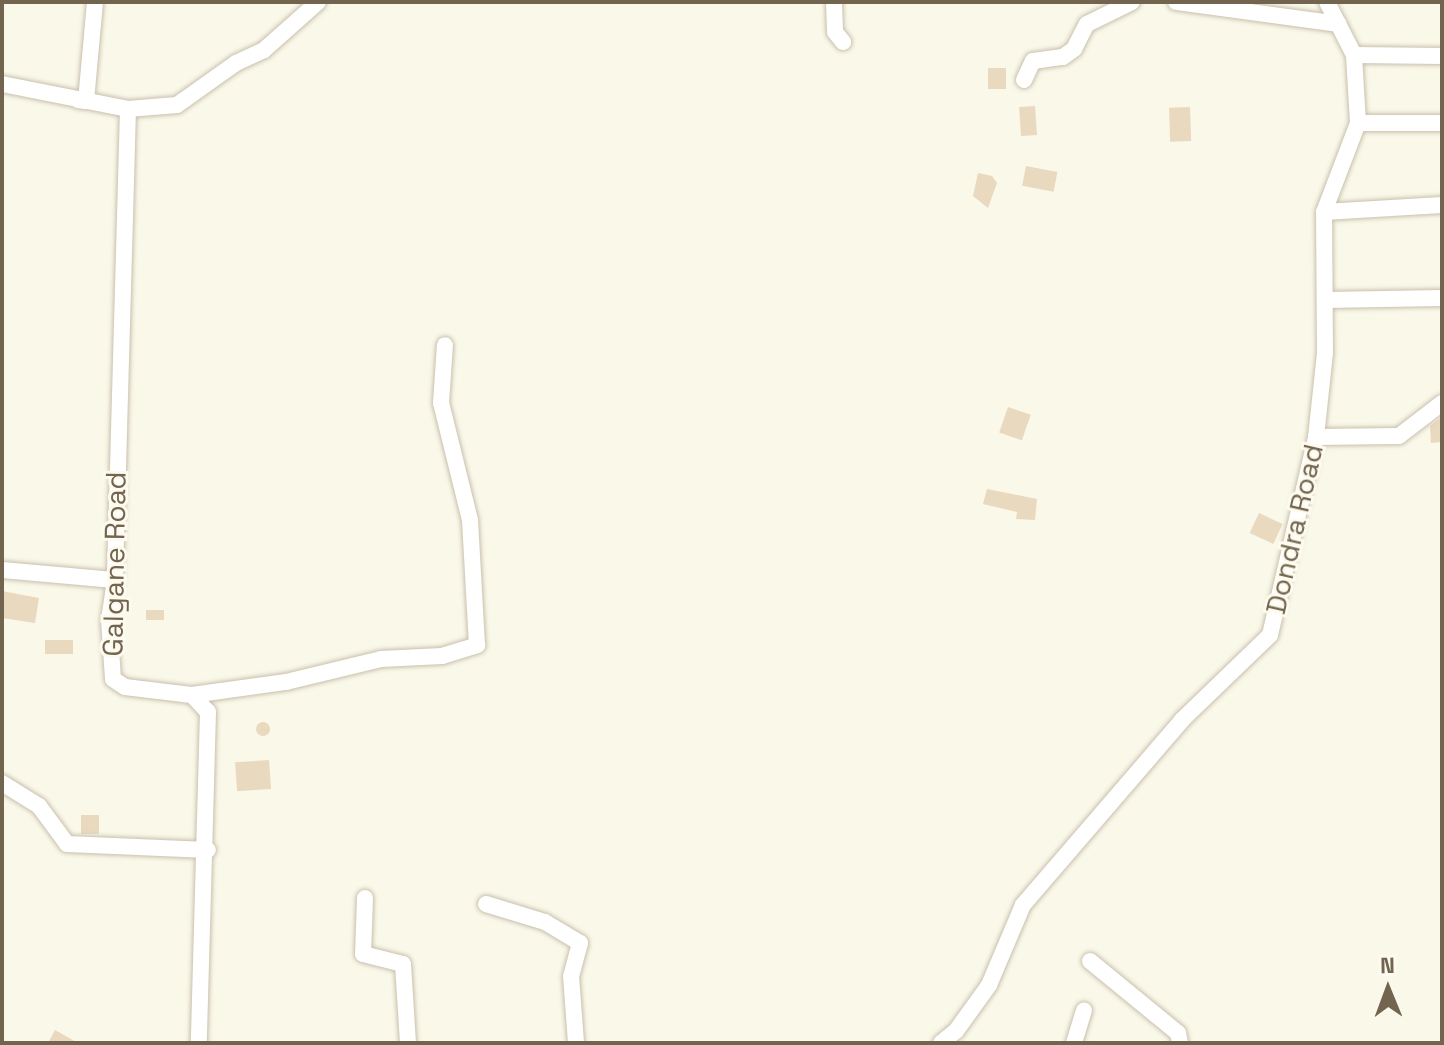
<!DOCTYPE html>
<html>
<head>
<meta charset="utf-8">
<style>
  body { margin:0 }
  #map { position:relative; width:1444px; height:1045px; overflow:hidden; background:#faf8e9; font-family:"Space Grotesk",sans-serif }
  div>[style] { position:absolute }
  .building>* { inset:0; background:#e8d9bf; transform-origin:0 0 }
  .round { border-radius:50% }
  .roads { filter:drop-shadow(0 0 2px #c9c0ad) drop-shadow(0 0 2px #c9c0ad) }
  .minor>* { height:16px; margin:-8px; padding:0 8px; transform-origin:8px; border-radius:8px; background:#fff }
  span { translate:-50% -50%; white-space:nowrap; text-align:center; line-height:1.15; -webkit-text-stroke:6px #fdfbef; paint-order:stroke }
  .street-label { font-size:28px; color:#72644f }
  .frame { position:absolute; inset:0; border:4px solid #72644f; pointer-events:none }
  .north { position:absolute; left:1348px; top:949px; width:80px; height:80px; -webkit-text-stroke:6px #fdfbef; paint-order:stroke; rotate:359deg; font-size:22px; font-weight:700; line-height:32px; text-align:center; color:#72644f }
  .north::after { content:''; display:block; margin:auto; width:28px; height:36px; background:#72644f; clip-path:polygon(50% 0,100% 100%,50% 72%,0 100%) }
</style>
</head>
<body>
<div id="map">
  <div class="building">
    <div style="left:988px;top:68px;width:18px;height:21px"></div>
    <div style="left:1035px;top:106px;width:29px;height:16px;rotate:86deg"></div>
    <div style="left:1190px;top:107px;width:34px;height:21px;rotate:88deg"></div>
    <div style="left:1026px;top:166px;width:32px;height:20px;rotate:11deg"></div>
    <div style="clip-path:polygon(978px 173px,992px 176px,997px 183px,988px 208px,973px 196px)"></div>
    <div style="left:1008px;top:407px;width:24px;height:27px;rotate:19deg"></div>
    <div style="clip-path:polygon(1442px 417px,1442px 442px,1431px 443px,1430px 426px)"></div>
    <div style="clip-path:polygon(987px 489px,1037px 499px,1035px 520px,1016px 519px,1017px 512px,983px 504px)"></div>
    <div style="left:1259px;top:513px;width:26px;height:22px;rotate:25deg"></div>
    <div style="clip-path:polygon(2px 591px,39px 598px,35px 623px,2px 618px)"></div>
    <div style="left:164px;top:610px;width:10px;height:18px;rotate:90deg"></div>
    <div style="left:45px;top:640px;width:28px;height:14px"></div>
    <div class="round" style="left:256px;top:722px;width:14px;height:14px"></div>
    <div style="left:269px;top:760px;width:29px;height:34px;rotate:86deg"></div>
    <div style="left:81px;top:815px;width:18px;height:19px"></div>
    <div style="clip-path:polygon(55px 1030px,78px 1043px,48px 1043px)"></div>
  </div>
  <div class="roads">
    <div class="minor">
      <div style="left:834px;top:2px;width:30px;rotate:88deg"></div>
      <div style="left:835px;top:32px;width:13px;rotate:51deg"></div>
      <div style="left:1176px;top:2px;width:164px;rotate:7.7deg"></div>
      <div style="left:1354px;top:55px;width:88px;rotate:0.7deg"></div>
      <div style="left:1024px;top:80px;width:21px;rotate:-65deg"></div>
      <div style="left:1033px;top:61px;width:30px;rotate:-8deg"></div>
      <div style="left:1063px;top:57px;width:14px;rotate:-36deg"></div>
      <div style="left:1074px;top:49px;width:28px;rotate:-63deg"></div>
      <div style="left:1087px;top:24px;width:50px;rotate:-26.1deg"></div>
      <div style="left:2px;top:84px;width:128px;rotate:11.2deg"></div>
      <div style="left:128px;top:109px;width:49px;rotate:-4.7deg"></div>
      <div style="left:177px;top:105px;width:72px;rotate:-35.4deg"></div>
      <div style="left:236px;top:63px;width:31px;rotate:-25deg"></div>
      <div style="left:264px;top:50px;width:72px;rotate:-41.6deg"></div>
      <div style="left:78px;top:100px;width:8px;rotate:7deg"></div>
      <div style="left:86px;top:101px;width:99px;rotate:-84.8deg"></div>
      <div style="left:128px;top:109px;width:471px;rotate:91.6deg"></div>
      <div style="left:115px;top:580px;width:40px;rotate:98.5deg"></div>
      <div style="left:109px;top:620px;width:59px;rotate:86.1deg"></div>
      <div style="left:113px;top:679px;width:14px;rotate:34deg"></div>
      <div style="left:125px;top:687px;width:67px;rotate:6.8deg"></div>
      <div style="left:192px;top:695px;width:23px;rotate:47deg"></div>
      <div style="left:208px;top:712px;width:331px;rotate:91.6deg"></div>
      <div style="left:1358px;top:123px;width:84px"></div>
      <div style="left:1324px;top:212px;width:118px;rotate:-3.4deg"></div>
      <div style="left:1325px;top:300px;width:117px;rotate:-1deg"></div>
      <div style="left:1316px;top:437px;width:83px;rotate:-0.7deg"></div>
      <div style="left:1399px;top:436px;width:54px;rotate:-37.5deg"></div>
      <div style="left:2px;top:570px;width:113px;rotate:5.1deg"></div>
      <div style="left:192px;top:695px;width:95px;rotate:-7.9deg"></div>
      <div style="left:286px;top:682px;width:98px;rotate:-13.6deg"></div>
      <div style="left:381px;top:659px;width:61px;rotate:-2.8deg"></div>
      <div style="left:442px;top:656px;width:37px;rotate:-17deg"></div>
      <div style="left:477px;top:645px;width:125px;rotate:-93.2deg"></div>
      <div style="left:470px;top:520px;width:121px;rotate:-103.9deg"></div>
      <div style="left:441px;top:403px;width:58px;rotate:-86.1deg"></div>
      <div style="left:2px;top:783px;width:44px;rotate:31.9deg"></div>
      <div style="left:39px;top:806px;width:47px;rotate:53.6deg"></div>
      <div style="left:67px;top:844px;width:141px;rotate:2.4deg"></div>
      <div style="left:365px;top:898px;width:56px;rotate:92deg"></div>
      <div style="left:363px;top:954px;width:41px;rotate:14deg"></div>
      <div style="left:403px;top:964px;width:79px;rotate:86.4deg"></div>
      <div style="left:486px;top:904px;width:62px;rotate:17deg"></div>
      <div style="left:545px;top:922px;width:41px;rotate:31deg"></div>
      <div style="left:580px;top:943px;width:34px;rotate:105deg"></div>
      <div style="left:571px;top:976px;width:67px;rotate:85.7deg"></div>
      <div style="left:1090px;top:961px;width:114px;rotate:39.3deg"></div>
      <div style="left:1178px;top:1033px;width:10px;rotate:79deg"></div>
      <div style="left:941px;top:1043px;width:19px;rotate:-39deg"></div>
      <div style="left:956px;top:1031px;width:57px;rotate:-54.3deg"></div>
      <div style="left:989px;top:985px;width:87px;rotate:-67deg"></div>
      <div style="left:1023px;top:905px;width:244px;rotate:-49.3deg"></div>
      <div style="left:1182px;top:720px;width:122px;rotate:-44deg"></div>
      <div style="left:1270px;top:635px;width:203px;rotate:-76.9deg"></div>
      <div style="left:1316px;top:437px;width:84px;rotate:-83.9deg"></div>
      <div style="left:1325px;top:353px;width:141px;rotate:-90.4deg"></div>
      <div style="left:1324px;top:212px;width:95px;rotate:-69.1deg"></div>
      <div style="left:1358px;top:123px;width:68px;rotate:-93.4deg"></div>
      <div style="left:1354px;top:55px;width:59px;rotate:-117deg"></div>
      <div style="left:1074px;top:1043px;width:34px;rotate:-73deg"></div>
    </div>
  </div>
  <div class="street-label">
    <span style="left:1294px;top:529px;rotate:-77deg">Dondra Road</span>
    <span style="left:114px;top:564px;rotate:-89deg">Galgane Road</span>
  </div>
  <div class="frame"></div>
  <div class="north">N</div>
</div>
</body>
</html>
